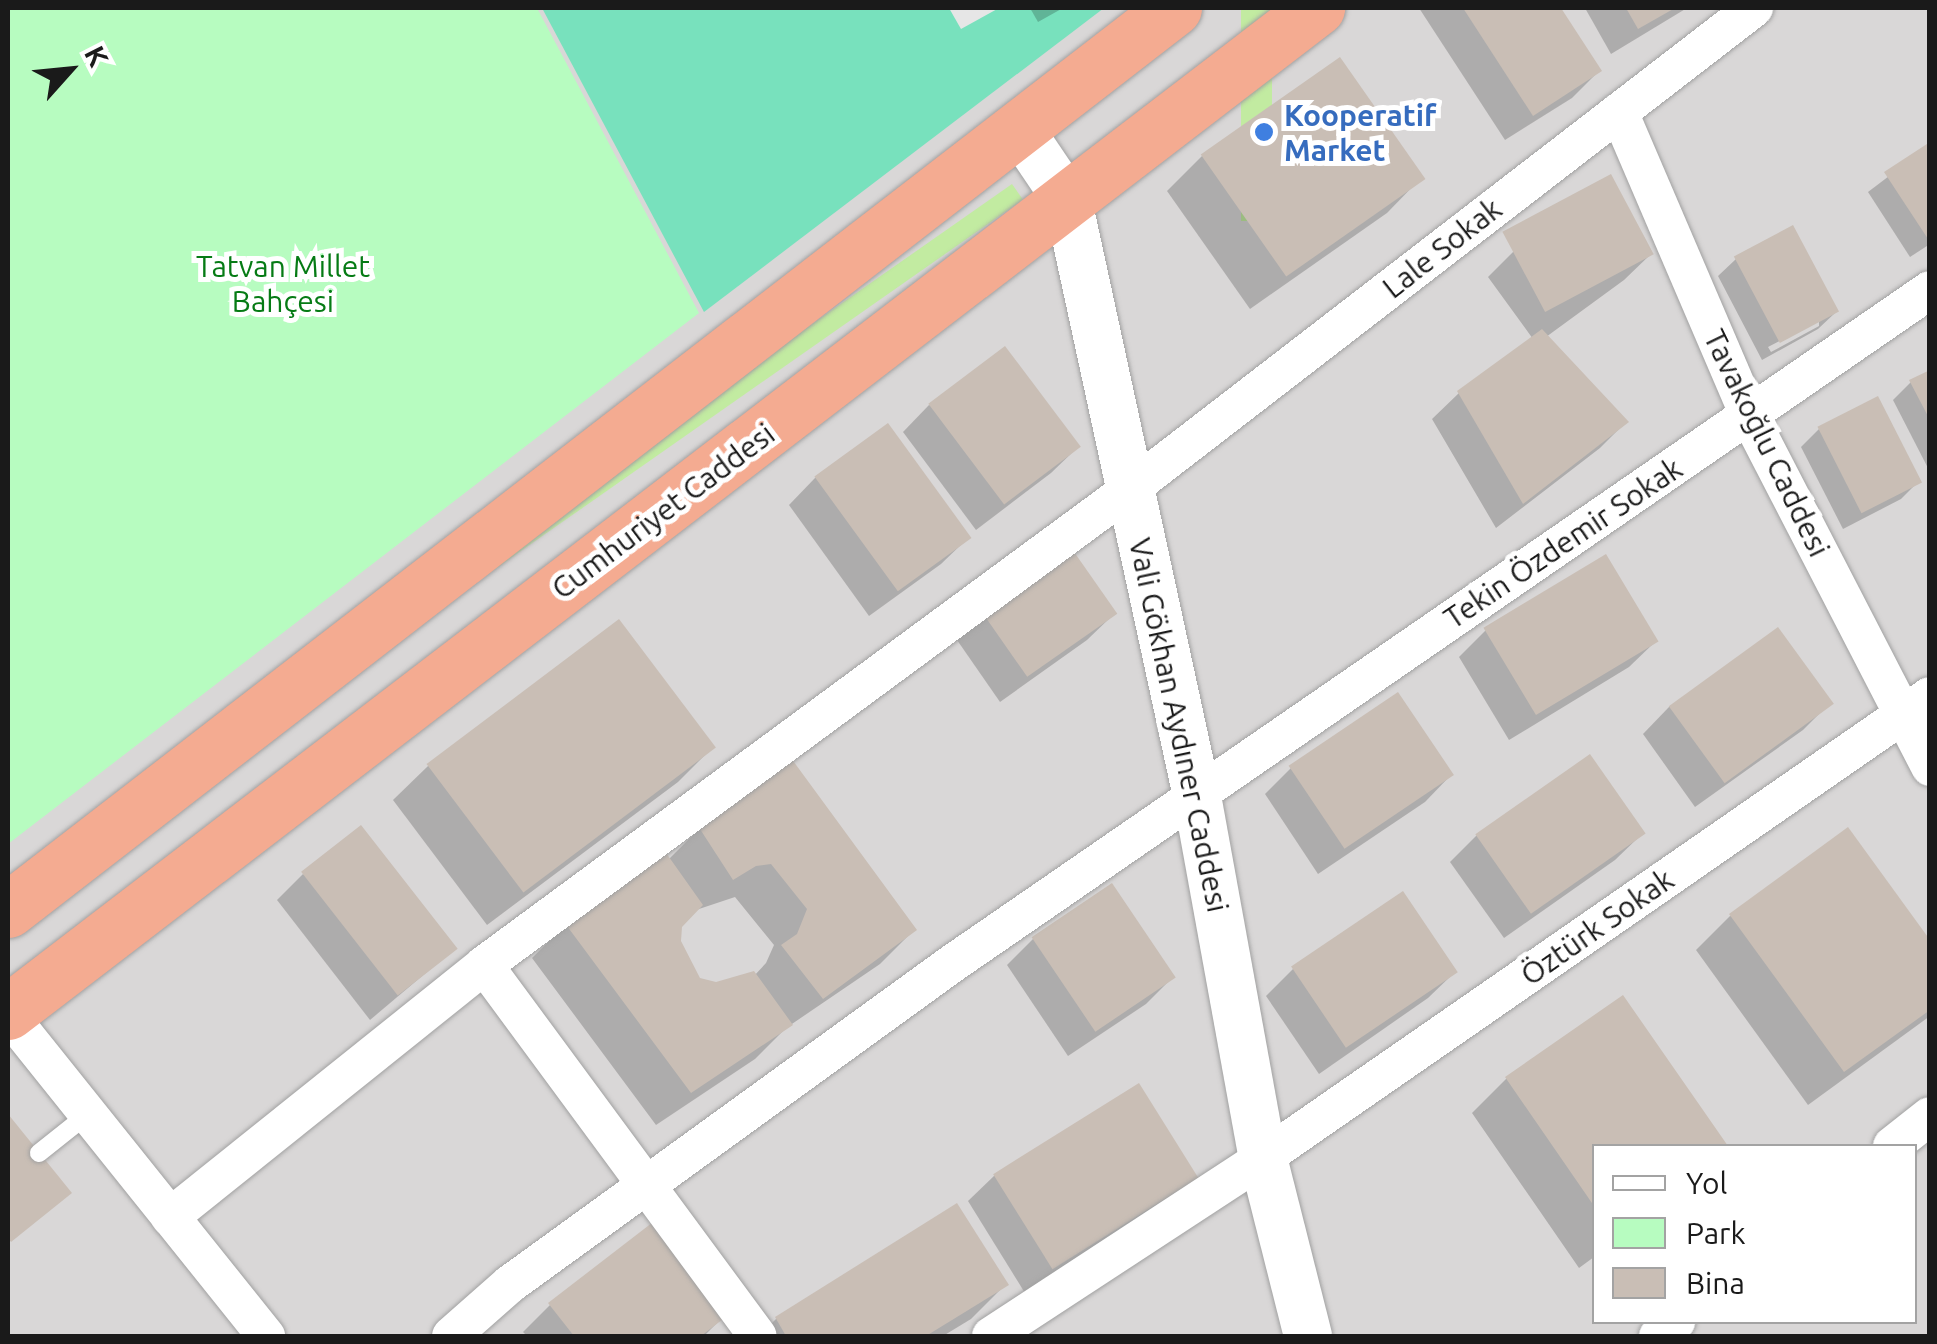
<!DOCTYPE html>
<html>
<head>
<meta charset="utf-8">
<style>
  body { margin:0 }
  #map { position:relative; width:1937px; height:1344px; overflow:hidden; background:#ede9df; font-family:Ubuntu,sans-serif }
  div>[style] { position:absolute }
  .residential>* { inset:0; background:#d9d7d7 }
  .grass>* { inset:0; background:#c2eba1; transform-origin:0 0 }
  .park>* { inset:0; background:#b7fcc0 }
  .pitch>* { inset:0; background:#78e1bd }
  .parking>* { inset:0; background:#e6e6e6 }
  .shadow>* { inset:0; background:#0003 }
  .building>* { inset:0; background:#c9beb5; transform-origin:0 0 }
  .roads { filter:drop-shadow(0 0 2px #a1a1a1) drop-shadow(0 0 2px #a1a1a1) }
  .service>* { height:18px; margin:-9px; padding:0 9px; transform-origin:9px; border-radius:9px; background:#fff }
  .minor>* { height:38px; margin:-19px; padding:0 19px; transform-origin:19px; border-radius:19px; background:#fff }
  .tertiary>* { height:48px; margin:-24px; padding:0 24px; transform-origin:24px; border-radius:24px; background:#fff }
  .trunk>* { height:55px; margin:-27.5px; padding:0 27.5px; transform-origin:27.5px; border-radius:27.5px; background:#f4ab91 }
  .dots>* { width:28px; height:28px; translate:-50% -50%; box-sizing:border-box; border:5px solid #fff; border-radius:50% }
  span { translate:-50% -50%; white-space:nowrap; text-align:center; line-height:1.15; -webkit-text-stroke:10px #fff; paint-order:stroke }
  .shop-label { font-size:30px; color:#366cbe; font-weight:700 }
  .left { translate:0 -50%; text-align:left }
  .street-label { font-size:30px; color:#1a1a1a }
  .park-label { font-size:30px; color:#067b15 }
  .frame { position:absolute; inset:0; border:10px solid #1a1a1a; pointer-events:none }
  .legend { position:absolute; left:1592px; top:1144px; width:325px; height:180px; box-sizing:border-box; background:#fff; border:2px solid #a3a3a3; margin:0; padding:12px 18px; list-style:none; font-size:30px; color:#1a1a1a }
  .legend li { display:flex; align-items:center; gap:20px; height:50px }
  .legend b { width:50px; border:2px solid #a3a3a3 }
  .north { position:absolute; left:20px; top:20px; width:100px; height:100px; -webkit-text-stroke:8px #fff; paint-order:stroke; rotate:63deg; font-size:28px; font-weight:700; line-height:40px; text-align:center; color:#1a1a1a }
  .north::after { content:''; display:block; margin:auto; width:35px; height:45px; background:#1a1a1a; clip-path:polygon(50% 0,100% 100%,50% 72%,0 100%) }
</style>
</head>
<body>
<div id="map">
  <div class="residential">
    <div style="clip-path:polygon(evenodd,8px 8px,1929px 8px,1929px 1336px,8px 1336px,8px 8px,1594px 1146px,1914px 1146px,1914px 1322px,1594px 1322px,1594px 1146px)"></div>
  </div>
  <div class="grass">
    <div style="left:1241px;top:8px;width:31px;height:213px"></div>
    <div style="left:1012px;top:184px;width:19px;height:1266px;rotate:55deg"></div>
  </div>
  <div class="park">
    <div style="clip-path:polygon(8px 8px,537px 8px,699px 313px,8px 844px)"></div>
  </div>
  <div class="pitch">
    <div style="clip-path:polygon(542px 8px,1104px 8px,704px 312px)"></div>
  </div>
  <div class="parking">
    <div style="clip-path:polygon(949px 8px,999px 8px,961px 29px)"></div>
  </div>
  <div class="shadow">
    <div style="clip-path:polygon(1030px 8px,1063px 8px,1038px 22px)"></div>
    <div style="clip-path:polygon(1419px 8px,1558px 8px,1599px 71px,1572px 98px,1505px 140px)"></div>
    <div style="clip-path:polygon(1585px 8px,1687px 8px,1611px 54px)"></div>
    <div style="clip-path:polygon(1930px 145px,1930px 244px,1910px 257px,1868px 192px)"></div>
    <div style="clip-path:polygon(1202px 156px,1421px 178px,1387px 213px,1250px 309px,1167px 191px)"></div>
    <div style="clip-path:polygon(1515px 250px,1651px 254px,1624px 280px,1546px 337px,1626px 422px,1600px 448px,1496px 528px,1432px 419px,1459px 393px,1533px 339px,1488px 277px)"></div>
    <div style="clip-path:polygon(evenodd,1736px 259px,1836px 312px,1818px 329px,1762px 360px,1718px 276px,1736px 259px,1819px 320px,1819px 326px,1771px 352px,1768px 347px,1819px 320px)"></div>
    <div style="clip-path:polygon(1930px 373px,1930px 472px,1893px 400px,1911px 382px)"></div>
    <div style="clip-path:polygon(929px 405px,1078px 447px,1051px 473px,976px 530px,903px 432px)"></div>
    <div style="clip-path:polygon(887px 426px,968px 538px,941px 564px,869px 616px,789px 505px,815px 478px)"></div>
    <div style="clip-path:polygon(1819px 429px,1919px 481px,1901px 499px,1843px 529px,1801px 447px)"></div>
    <div style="clip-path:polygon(983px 614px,1114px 614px,1087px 640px,1000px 702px,957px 640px)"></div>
    <div style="clip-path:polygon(1486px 630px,1656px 641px,1629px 667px,1509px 740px,1459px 657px)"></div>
    <div style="clip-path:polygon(1778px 630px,1829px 704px,1803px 730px,1695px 807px,1643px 734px,1669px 707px)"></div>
    <div style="clip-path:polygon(712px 748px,678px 782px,487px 925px,393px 800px,428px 766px)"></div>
    <div style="clip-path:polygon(1291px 768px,1451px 775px,1425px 802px,1318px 874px,1265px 794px)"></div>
    <div style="clip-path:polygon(evenodd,700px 828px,914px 930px,880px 964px,786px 1028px,755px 1059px,656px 1125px,532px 958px,566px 924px,668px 860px,700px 828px,735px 897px,774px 945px,766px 963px,754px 976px,716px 984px,699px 980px,679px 941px,680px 926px,696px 910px,735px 897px)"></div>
    <div style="clip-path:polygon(1642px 834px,1615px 860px,1504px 938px,1450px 862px,1477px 835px)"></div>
    <div style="clip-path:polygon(303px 874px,454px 949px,370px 1020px,277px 900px)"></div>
    <div style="clip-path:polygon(1111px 886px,1172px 978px,1146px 1004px,1068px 1056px,1007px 965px,1033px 939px)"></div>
    <div style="clip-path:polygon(1730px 916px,1930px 945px,1930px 1016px,1808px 1105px,1696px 950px)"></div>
    <div style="clip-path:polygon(1293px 969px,1455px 972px,1428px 998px,1319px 1074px,1266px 996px)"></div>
    <div style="clip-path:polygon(1622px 998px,1725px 1146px,1594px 1146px,1594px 1257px,1579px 1268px,1472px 1113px,1507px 1078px)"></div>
    <div style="clip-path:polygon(8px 1118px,68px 1193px,8px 1243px)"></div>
    <div style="clip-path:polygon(995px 1175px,1195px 1178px,1168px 1204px,1025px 1293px,968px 1201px)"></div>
    <div style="clip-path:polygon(957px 1207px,1005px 1285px,971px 1319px,943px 1336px,759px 1336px,776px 1319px)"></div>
    <div style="clip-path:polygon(550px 1305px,727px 1313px,704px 1336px,527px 1336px,523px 1332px)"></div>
  </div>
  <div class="building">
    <div style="clip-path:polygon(1463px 8px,1561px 8px,1602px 71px,1533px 116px)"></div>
    <div style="clip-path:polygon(1626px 8px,1675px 8px,1638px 29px)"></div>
    <div style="left:1340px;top:57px;width:149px;height:170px;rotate:55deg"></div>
    <div style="clip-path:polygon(1930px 142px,1930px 242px,1884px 172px)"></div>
    <div style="left:1611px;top:174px;width:91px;height:123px;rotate:62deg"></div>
    <div style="left:1793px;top:225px;width:98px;height:67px;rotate:62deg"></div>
    <div style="clip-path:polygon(1542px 329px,1629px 422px,1523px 504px,1457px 391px)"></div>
    <div style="left:1005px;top:346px;width:126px;height:96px;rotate:53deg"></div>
    <div style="clip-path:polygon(1930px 370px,1930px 420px,1909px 380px)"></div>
    <div style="left:1878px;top:396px;width:97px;height:68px;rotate:63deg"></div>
    <div style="left:888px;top:423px;width:142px;height:91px;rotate:54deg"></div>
    <div style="left:1072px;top:549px;width:79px;height:110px;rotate:55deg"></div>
    <div style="left:1606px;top:554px;width:102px;height:143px;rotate:59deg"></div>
    <div style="left:619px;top:619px;width:161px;height:241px;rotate:53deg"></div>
    <div style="left:1778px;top:627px;width:95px;height:135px;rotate:54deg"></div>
    <div style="left:1398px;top:692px;width:100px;height:132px;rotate:56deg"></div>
    <div style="left:1590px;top:754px;width:97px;height:140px;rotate:55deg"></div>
    <div style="clip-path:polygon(791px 758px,917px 930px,823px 999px,781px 945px,797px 934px,807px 909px,771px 864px,756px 866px,733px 880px,698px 826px)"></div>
    <div style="left:361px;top:825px;width:157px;height:76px;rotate:52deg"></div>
    <div style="clip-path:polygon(1848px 827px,1930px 940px,1930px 1010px,1844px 1072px,1729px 914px)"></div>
    <div style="clip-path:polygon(664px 850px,703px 905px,682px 927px,681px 941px,700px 978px,716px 982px,754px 971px,793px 1025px,691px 1093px,564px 922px)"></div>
    <div style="left:1112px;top:883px;width:114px;height:97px;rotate:56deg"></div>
    <div style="left:1403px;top:891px;width:98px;height:135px;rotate:56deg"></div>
    <div style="clip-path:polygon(1623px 995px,1728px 1146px,1594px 1146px,1594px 1206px,1505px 1077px)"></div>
    <div style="left:1139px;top:1083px;width:112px;height:172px;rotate:58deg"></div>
    <div style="clip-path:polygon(8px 1114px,72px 1193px,11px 1242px,8px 1237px)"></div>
    <div style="clip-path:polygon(957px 1203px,1009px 1285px,926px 1336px,786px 1336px,775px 1317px)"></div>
    <div style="clip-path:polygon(657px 1219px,731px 1313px,701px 1336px,574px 1336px,548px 1303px)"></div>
  </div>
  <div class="roads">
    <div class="service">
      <div style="left:39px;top:1153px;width:63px;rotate:-38.5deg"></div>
    </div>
    <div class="minor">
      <div style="left:1619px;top:112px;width:331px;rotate:66.8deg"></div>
      <div style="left:1749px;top:416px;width:395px;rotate:62.7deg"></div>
      <div style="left:484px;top:965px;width:461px;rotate:53.6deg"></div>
      <div style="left:8px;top:1014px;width:413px;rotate:51.3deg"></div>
      <div style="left:1892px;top:1146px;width:48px;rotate:-38.3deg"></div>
      <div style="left:170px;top:1217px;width:403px;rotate:-38.7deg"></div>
      <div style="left:484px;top:965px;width:802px;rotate:-36.38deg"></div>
      <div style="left:1130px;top:489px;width:788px;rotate:-37.63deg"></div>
      <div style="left:451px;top:1336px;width:79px;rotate:-41.4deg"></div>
      <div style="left:510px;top:1284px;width:547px;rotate:-35.93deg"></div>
      <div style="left:953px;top:963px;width:1186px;rotate:-34.56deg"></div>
      <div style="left:991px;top:1336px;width:325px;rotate:-33.2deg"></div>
      <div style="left:1263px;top:1158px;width:811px;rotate:-34.71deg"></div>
      <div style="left:1658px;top:1336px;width:23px;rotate:-38deg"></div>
    </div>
    <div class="tertiary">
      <div style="left:1018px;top:127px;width:89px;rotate:56deg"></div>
      <div style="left:1068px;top:201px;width:609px;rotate:77.77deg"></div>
      <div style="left:1197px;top:796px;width:368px;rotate:79.7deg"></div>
      <div style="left:1263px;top:1158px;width:184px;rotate:75.8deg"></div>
    </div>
    <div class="trunk">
      <div style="left:8px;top:910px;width:1474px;rotate:-37.72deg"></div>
      <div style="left:8px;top:1012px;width:1650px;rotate:-37.49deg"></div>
    </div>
  </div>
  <div class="dots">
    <div style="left:1264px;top:132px;background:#3f7fe0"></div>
  </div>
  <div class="shop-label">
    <span class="left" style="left:1284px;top:132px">Kooperatif<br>Market</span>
  </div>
  <div class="street-label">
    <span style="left:1442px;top:248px;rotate:-38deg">Lale Sokak</span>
    <span style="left:1767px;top:443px;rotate:64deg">Tavakoğlu Caddesi</span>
    <span style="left:663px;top:511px;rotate:-37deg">Cumhuriyet Caddesi</span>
    <span style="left:1563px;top:543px;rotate:-34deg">Tekin Özdemir Sokak</span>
    <span style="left:1179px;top:725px;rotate:78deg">Vali Gökhan Aydıner Caddesi</span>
    <span style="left:1597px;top:927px;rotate:-35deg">Öztürk Sokak</span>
  </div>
  <div class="park-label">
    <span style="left:283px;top:283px">Tatvan Millet<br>Bahçesi</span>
  </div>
  <div class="frame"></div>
  <ul class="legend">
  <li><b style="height:12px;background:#fff"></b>Yol</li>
  <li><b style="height:28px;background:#b7fcc0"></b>Park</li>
  <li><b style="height:28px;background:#c9beb5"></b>Bina</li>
  </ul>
  <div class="north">K</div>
</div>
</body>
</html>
